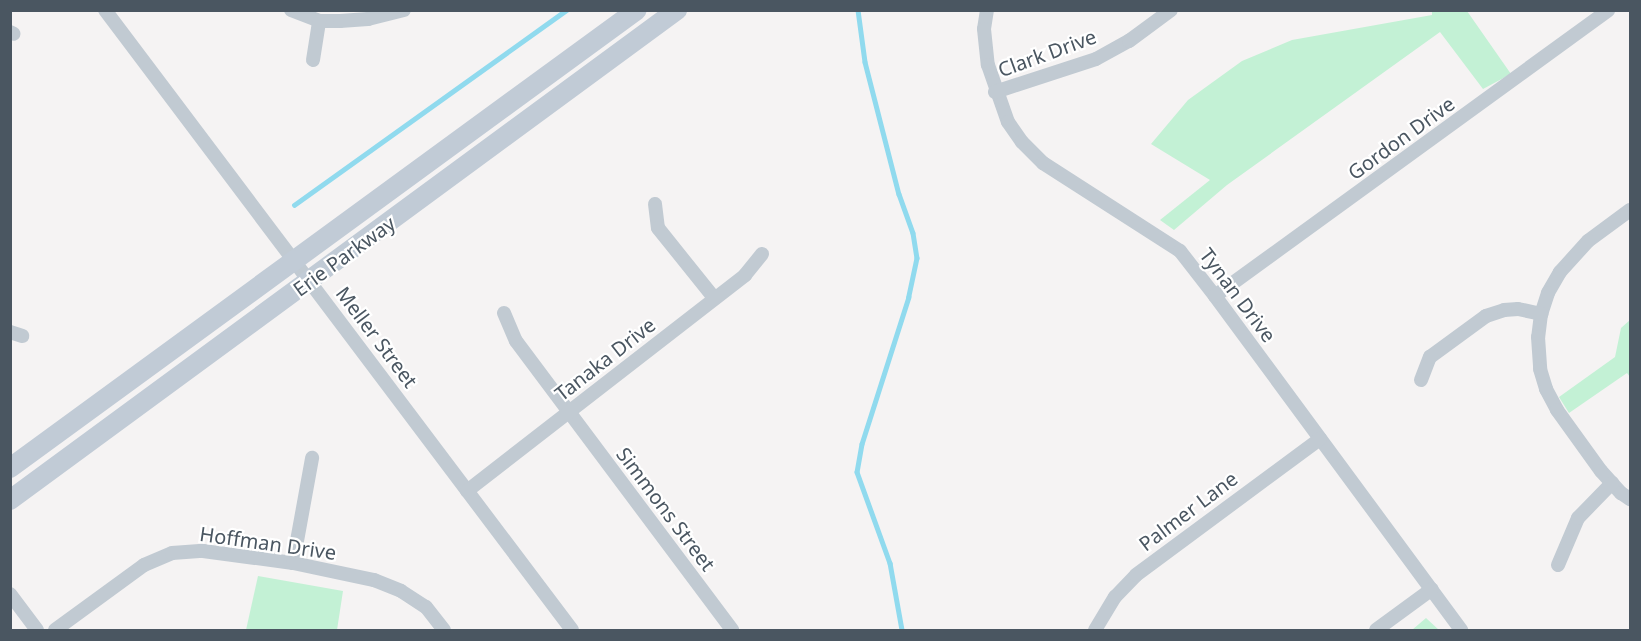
<!DOCTYPE html>
<html>
<head>
<meta charset="utf-8">
<style>
  body { margin:0 }
  #map { position:relative; width:1641px; height:641px; overflow:hidden; background:#f5f3f3; font-family:"Noto Sans",sans-serif }
  div>[style] { position:absolute }
  .green>* { inset:0; background:#c3f1d5 }
  .stream>* { height:4.5px; margin:-2.25px; padding:0 2.25px; transform-origin:2.25px; border-radius:2.25px; background:#90daee }
  .minor>* { height:14px; margin:-7px; padding:0 7px; transform-origin:7px; border-radius:7px; background:#c1cad2 }
  .secondary>* { height:20px; margin:-10px; padding:0 10px; transform-origin:10px; border-radius:10px; background:#c1cbd6 }
  span { translate:-50% -50%; white-space:nowrap; text-align:center; line-height:1.15; -webkit-text-stroke:4.5px #fff; paint-order:stroke }
  .street-label { font-size:20px; color:#4a5661 }
  .frame { position:absolute; inset:0; border:12px solid #4a5661; pointer-events:none }
</style>
</head>
<body>
<div id="map">
  <div class="green">
    <div style="clip-path:polygon(1432px 11px,1467px 11px,1511px 74px,1483px 89px,1440px 32px,1227px 185px,1174px 230px,1160px 220px,1210px 180px,1151px 144px,1188px 100px,1242px 61px,1292px 40px,1432px 15px)"></div>
    <div style="clip-path:polygon(1630px 320px,1630px 377px,1627px 373px,1569px 413px,1559px 397px,1615px 357px,1621px 328px)"></div>
    <div style="clip-path:polygon(258px 576px,343px 591px,337px 630px,246px 630px)"></div>
    <div style="clip-path:polygon(1426px 618px,1439px 630px,1412px 630px)"></div>
  </div>
  <div class="stream">
    <div style="left:858px;top:10px;width:52px;rotate:82.3deg"></div>
    <div style="left:865px;top:62px;width:136px;rotate:75.6deg"></div>
    <div style="left:899px;top:194px;width:41px;rotate:70.3deg"></div>
    <div style="left:913px;top:233px;width:25px;rotate:81deg"></div>
    <div style="left:917px;top:258px;width:40px;rotate:102deg"></div>
    <div style="left:909px;top:297px;width:154px;rotate:107.7deg"></div>
    <div style="left:862px;top:444px;width:28px;rotate:100deg"></div>
    <div style="left:857px;top:472px;width:97px;rotate:70.1deg"></div>
    <div style="left:890px;top:563px;width:68px;rotate:79.8deg"></div>
    <div style="left:294px;top:205px;width:335px;rotate:-35.6deg"></div>
  </div>
  <div class="minor">
    <div style="left:105px;top:10px;width:776px;rotate:53.01deg"></div>
    <div style="left:291px;top:10px;width:30px;rotate:21deg"></div>
    <div style="left:319px;top:21px;width:21px"></div>
    <div style="left:340px;top:21px;width:28px;rotate:-4deg"></div>
    <div style="left:368px;top:19px;width:37px;rotate:-14deg"></div>
    <div style="left:987px;top:10px;width:19px;rotate:99deg"></div>
    <div style="left:984px;top:29px;width:36px;rotate:84deg"></div>
    <div style="left:988px;top:65px;width:60px;rotate:70.7deg"></div>
    <div style="left:1008px;top:122px;width:24px;rotate:55deg"></div>
    <div style="left:1022px;top:142px;width:30px;rotate:45deg"></div>
    <div style="left:1043px;top:163px;width:163px;rotate:32.7deg"></div>
    <div style="left:1180px;top:251px;width:57px;rotate:52.1deg"></div>
    <div style="left:1215px;top:296px;width:415px;rotate:53.6deg"></div>
    <div style="left:10px;top:32px;width:4px;rotate:27deg"></div>
    <div style="left:313px;top:60px;width:39px;rotate:-81deg"></div>
    <div style="left:995px;top:92px;width:106px;rotate:-18.1deg"></div>
    <div style="left:1096px;top:59px;width:38px;rotate:-29deg"></div>
    <div style="left:1129px;top:41px;width:52px;rotate:-36.4deg"></div>
    <div style="left:655px;top:204px;width:24px;rotate:83deg"></div>
    <div style="left:658px;top:228px;width:90px;rotate:51.3deg"></div>
    <div style="left:1630px;top:210px;width:52px;rotate:143.6deg"></div>
    <div style="left:1588px;top:241px;width:42px;rotate:132.1deg"></div>
    <div style="left:1560px;top:272px;width:24px;rotate:120deg"></div>
    <div style="left:1548px;top:293px;width:22px;rotate:108deg"></div>
    <div style="left:1541px;top:314px;width:23px;rotate:97deg"></div>
    <div style="left:1538px;top:337px;width:32px;rotate:86deg"></div>
    <div style="left:1540px;top:369px;width:21px;rotate:73deg"></div>
    <div style="left:1546px;top:389px;width:24px;rotate:62deg"></div>
    <div style="left:1557px;top:410px;width:75px;rotate:54.2deg"></div>
    <div style="left:1601px;top:471px;width:30px;rotate:48deg"></div>
    <div style="left:1621px;top:493px;width:11px;rotate:34deg"></div>
    <div style="left:1215px;top:296px;width:486px;rotate:-36deg"></div>
    <div style="left:504px;top:313px;width:30px;rotate:67deg"></div>
    <div style="left:516px;top:341px;width:361px;rotate:53.2deg"></div>
    <div style="left:10px;top:332px;width:13px;rotate:18deg"></div>
    <div style="left:1421px;top:380px;width:25px;rotate:-69deg"></div>
    <div style="left:1430px;top:357px;width:69px;rotate:-36.2deg"></div>
    <div style="left:1486px;top:316px;width:19px;rotate:-18deg"></div>
    <div style="left:1504px;top:310px;width:14px;rotate:-4deg"></div>
    <div style="left:1518px;top:309px;width:24px;rotate:12deg"></div>
    <div style="left:467px;top:491px;width:352px;rotate:-37.8deg"></div>
    <div style="left:745px;top:275px;width:27px;rotate:-51deg"></div>
    <div style="left:293px;top:563px;width:107px;rotate:-79.7deg"></div>
    <div style="left:1558px;top:565px;width:51px;rotate:-66.9deg"></div>
    <div style="left:1578px;top:518px;width:49px;rotate:-45.8deg"></div>
    <div style="left:10px;top:594px;width:45px;rotate:53.1deg"></div>
    <div style="left:55px;top:630px;width:110px;rotate:-36.1deg"></div>
    <div style="left:144px;top:565px;width:30px;rotate:-23deg"></div>
    <div style="left:172px;top:553px;width:31px;rotate:-4deg"></div>
    <div style="left:203px;top:551px;width:91px;rotate:7.6deg"></div>
    <div style="left:293px;top:563px;width:83px;rotate:11.9deg"></div>
    <div style="left:374px;top:580px;width:29px;rotate:22deg"></div>
    <div style="left:401px;top:591px;width:30px;rotate:33deg"></div>
    <div style="left:426px;top:607px;width:29px;rotate:52deg"></div>
    <div style="left:1095px;top:630px;width:39px;rotate:-59deg"></div>
    <div style="left:1115px;top:597px;width:30px;rotate:-46deg"></div>
    <div style="left:1136px;top:575px;width:229px;rotate:-36.5deg"></div>
    <div style="left:1376px;top:630px;width:69px;rotate:-36.2deg"></div>
  </div>
  <div class="secondary">
    <div style="left:10px;top:468px;width:776px;rotate:-36.15deg"></div>
    <div style="left:10px;top:500px;width:828px;rotate:-36.3deg"></div>
  </div>
  <div class="street-label">
    <span style="left:1047px;top:53px;rotate:-20deg">Clark Drive</span>
    <span style="left:1401px;top:138px;rotate:-36deg">Gordon Drive</span>
    <span style="left:344px;top:256px;rotate:-36deg">Erie Parkway</span>
    <span style="left:1238px;top:295px;rotate:53deg">Tynan Drive</span>
    <span style="left:377px;top:337px;rotate:53deg">Meller Street</span>
    <span style="left:605px;top:359px;rotate:-38deg">Tanaka Drive</span>
    <span style="left:666px;top:509px;rotate:53deg">Simmons Street</span>
    <span style="left:1188px;top:511px;rotate:-37deg">Palmer Lane</span>
    <span style="left:268px;top:543px;rotate:8deg">Hoffman Drive</span>
  </div>
  <div class="frame"></div>
</div>
</body>
</html>
